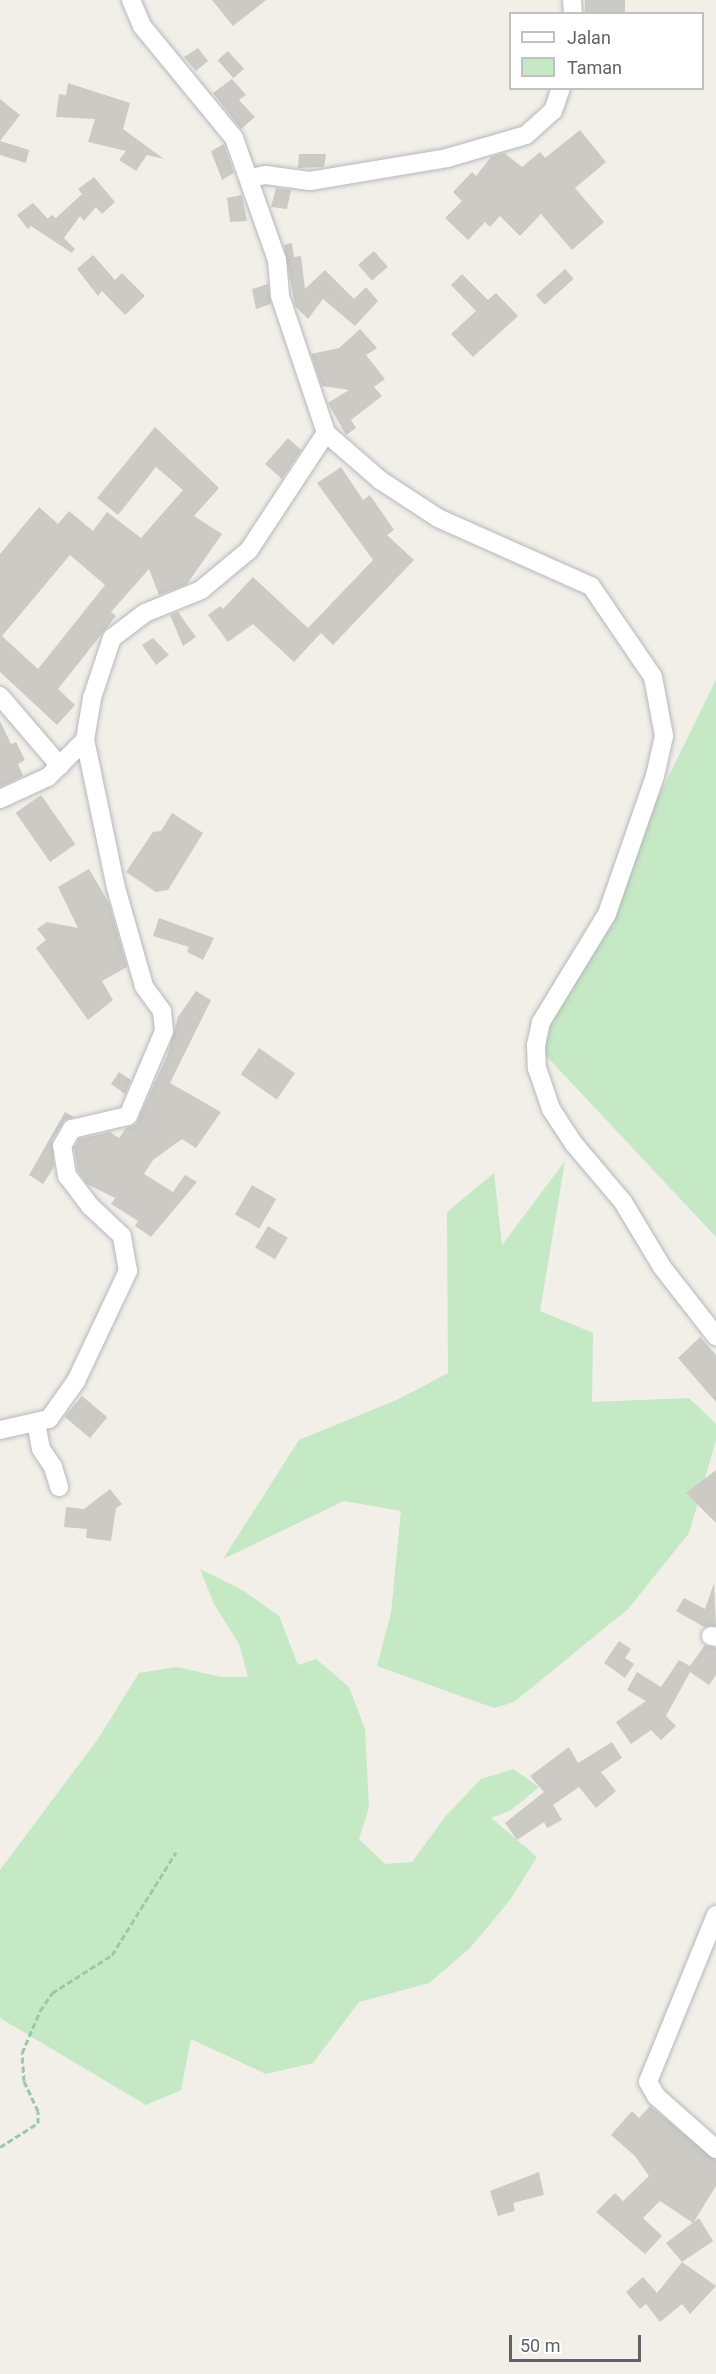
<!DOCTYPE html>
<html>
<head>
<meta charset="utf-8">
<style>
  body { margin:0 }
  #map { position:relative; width:716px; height:2374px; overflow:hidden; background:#f1efe8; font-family:Roboto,sans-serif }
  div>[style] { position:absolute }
  .green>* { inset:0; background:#c5e8c5 }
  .building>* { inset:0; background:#cccac5; transform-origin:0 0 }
  .path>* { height:3px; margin-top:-1.5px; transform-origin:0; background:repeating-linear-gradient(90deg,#9cc7a9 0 6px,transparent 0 9px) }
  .roads { filter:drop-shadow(0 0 2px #b5b8bc) drop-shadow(0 0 2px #b5b8bc) }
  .minor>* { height:18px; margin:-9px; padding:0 9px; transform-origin:9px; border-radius:9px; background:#fff }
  span { translate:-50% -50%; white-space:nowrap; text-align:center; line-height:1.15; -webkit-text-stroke:4.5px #fff; paint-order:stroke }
  .legend { position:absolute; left:509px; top:12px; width:195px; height:78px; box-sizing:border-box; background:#fff; border:2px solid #bfc1c3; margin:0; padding:8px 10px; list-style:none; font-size:18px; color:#5f6368 }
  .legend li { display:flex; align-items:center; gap:12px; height:30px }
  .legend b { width:30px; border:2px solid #bfc1c3 }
  .scale { position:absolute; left:509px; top:2335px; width:132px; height:27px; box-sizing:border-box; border:3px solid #5f6368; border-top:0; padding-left:8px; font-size:18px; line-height:21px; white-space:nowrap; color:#5f6368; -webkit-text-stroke:4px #fff; paint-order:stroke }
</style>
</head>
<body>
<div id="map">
  <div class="green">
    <div style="clip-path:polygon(716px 680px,716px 1237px,536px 1045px)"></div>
    <div style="clip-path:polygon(565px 1161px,540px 1311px,593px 1333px,592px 1402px,689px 1398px,716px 1424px,716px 1440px,689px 1533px,628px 1609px,514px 1702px,494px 1708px,377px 1666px,391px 1613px,401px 1511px,344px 1501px,223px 1559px,299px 1440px,399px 1399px,448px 1373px,447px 1212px,494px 1173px,502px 1245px)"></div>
    <div style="clip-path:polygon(200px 1569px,244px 1591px,279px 1616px,298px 1665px,316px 1659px,349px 1687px,365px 1729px,369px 1807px,359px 1839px,385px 1864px,412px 1862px,445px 1817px,481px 1779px,513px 1769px,539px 1787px,511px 1810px,491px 1818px,537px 1857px,510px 1900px,470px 1948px,429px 1983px,359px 2002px,313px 2063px,266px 2074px,191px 2039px,181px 2090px,146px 2105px,0 2018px,0 1870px,98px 1739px,139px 1673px,177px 1667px,221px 1677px,248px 1677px,239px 1644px,214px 1604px)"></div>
  </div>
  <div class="building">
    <div style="clip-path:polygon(212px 0,266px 0,233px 26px)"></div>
    <div style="left:585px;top:0;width:40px;height:14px"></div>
    <div style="clip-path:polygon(198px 48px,208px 61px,196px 71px,184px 57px)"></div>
    <div style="left:228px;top:51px;width:24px;height:14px;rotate:48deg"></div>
    <div style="clip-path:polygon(232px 79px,246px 95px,239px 100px,255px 117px,241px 129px,213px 93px)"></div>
    <div style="clip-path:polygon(68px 83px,130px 103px,123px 129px,164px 159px,147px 155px,136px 171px,119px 160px,126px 151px,88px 142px,95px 119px,56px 117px,59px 94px,66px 95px)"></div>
    <div style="clip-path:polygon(0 99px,20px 115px,0 141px)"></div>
    <div style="clip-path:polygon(580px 130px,606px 162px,575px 188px,604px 222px,572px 250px,541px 214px,520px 236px,500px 216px,490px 227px,485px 222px,468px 240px,445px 218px,462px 201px,453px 192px,472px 172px,476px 176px,491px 157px,504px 153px,522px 167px,540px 152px,545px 158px)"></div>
    <div style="clip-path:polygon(0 141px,29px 150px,26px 163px,0 155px)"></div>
    <div style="clip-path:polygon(224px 144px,234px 173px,222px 180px,211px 151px)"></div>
    <div style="clip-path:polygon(299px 154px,326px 154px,324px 167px,298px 168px)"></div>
    <div style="clip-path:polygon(94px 177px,115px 202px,102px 214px,96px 207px,84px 221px,80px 216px,64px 238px,75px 249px,72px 253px,31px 226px,28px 229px,17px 215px,33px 203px,48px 219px,51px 215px,56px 218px,82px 194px,78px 189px)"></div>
    <div style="clip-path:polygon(276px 188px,291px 190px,287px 209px,271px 207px)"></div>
    <div style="clip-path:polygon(242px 195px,247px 221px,230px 222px,227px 198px)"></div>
    <div style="clip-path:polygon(292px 243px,294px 257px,301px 256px,305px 289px,325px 270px,354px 299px,366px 287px,378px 301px,355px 326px,323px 299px,308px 319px,295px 306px,284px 245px)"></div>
    <div style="left:374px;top:251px;width:21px;height:21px;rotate:49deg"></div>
    <div style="clip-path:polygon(93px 255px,115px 280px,122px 273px,145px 296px,125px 315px,102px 291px,98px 296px,77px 269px)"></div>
    <div style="left:565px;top:269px;width:13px;height:39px;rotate:48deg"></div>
    <div style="clip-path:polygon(462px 274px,488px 300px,496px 293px,518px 316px,473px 357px,451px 334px,476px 311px,451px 285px)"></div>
    <div style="clip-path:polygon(268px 284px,271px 304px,256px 309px,252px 289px)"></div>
    <div style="clip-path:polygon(360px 329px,377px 348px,366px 355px,385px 379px,374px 387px,382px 396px,351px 420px,356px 428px,346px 435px,328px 403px,349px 390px,322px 386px,311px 354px,339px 348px)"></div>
    <div style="clip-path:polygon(evenodd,155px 427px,219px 488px,194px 516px,222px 534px,187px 584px,159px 595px,149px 569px,111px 612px,116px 616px,58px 689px,75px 705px,57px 725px,0 672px,0 554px,39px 507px,58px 524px,69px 511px,93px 531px,107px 512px,141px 538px,183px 490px,156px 467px,118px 515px,97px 498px,155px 427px,70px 555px,105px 585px,38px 669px,2px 636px,70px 555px)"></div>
    <div style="clip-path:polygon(288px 438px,301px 450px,282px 479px,265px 464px)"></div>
    <div style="clip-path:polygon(341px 467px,363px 500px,370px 495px,394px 530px,387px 535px,414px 560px,333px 645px,321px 633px,294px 662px,253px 624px,228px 642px,208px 615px,220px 606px,223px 609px,253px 577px,308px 628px,373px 560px,317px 483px)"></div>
    <div style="clip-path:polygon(178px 612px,196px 637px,183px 646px,170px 615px)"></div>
    <div style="clip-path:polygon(153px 638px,169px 655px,156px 665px,142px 645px)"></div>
    <div style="clip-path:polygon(0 721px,11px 744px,16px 742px,25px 760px,18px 764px,23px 776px,0 787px)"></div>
    <div style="left:41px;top:795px;width:60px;height:31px;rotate:55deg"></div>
    <div style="clip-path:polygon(172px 813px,203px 833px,168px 890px,156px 892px,126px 872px,153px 832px,161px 831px)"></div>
    <div style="clip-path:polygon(89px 869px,109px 903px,127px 967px,102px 981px,113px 1000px,88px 1020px,36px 948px,46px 940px,37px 929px,47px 922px,78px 928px,58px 887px)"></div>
    <div style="clip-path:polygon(159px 918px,214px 938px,203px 960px,187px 952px,189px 947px,153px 936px)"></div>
    <div style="clip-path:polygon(196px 991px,211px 1000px,170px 1083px,221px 1112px,196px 1148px,182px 1139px,153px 1160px,144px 1174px,173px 1192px,185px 1175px,197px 1182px,151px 1237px,135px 1226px,138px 1221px,111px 1204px,115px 1198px,87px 1184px,78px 1171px,74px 1148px,79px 1139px,110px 1132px,119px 1138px,126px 1128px,136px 1124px,167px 1056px,178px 1017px)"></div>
    <div style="left:259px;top:1048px;width:44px;height:32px;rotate:35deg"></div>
    <div style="clip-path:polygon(119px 1072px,131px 1080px,125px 1094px,111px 1084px)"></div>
    <div style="clip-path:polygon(65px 1112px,74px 1117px,65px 1120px,52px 1140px,54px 1167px,43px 1184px,29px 1175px)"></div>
    <div style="left:252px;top:1185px;width:28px;height:34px;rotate:30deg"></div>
    <div style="left:268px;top:1226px;width:23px;height:25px;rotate:31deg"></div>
    <div style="clip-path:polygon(700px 1337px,716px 1355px,716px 1402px,678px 1358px)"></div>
    <div style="left:82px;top:1396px;width:33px;height:27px;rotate:40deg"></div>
    <div style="clip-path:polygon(716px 1470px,716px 1523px,686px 1493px)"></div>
    <div style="clip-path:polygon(110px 1489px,122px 1504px,116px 1508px,111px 1541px,86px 1538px,87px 1529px,64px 1527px,66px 1507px,84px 1509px)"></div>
    <div style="clip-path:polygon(714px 1583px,716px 1626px,704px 1627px,676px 1611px,684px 1598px,705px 1609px)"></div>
    <div style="clip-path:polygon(619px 1641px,631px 1649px,625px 1658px,634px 1664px,625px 1678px,604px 1663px)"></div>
    <div style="clip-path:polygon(705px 1645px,716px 1648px,716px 1675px,709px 1685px,690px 1672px,666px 1716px,676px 1726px,661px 1740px,651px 1730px,631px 1744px,616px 1722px,646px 1701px,627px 1690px,637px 1672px,661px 1687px,679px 1660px,690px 1666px)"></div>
    <div style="clip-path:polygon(612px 1742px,622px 1758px,601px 1772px,616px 1791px,596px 1808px,579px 1787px,553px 1805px,562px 1820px,547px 1828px,544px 1822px,517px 1840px,505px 1823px,544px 1792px,530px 1776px,569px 1747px,578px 1763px)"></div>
    <div style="clip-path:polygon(650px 2106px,716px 2160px,716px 2186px,693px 2223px,660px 2201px,643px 2218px,662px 2236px,645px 2254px,596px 2212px,615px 2193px,623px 2201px,649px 2176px,635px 2156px,611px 2135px,632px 2111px,639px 2118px)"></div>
    <div style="clip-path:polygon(539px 2172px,544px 2195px,513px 2203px,515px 2211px,498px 2216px,490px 2191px)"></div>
    <div style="clip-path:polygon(699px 2218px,713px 2241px,682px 2262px,666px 2243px)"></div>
    <div style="clip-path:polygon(682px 2262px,716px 2286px,690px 2314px,682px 2304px,660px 2322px,646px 2304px,640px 2309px,626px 2292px,643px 2277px,657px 2293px)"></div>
  </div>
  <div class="path">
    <div style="left:0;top:2147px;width:45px;rotate:-32.3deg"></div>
    <div style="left:38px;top:2123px;width:12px;rotate:-90deg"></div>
    <div style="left:38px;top:2111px;width:33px;rotate:-115deg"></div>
    <div style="left:24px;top:2081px;width:28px;rotate:-94deg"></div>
    <div style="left:22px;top:2053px;width:46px;rotate:-66.8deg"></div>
    <div style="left:40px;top:2011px;width:22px;rotate:-56deg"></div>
    <div style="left:52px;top:1993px;width:71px;rotate:-32.3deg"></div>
    <div style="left:112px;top:1955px;width:121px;rotate:-58.1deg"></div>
  </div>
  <div class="roads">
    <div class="minor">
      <div style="left:131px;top:0;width:28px;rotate:67deg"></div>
      <div style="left:142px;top:26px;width:145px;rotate:50.6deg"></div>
      <div style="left:234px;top:138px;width:129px;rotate:70.6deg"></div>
      <div style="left:277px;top:260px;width:36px;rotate:85deg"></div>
      <div style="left:280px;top:296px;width:145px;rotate:71.4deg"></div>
      <div style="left:326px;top:433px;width:72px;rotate:41deg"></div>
      <div style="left:380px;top:480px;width:69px;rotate:33.2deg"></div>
      <div style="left:438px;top:518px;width:167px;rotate:24deg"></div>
      <div style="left:591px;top:586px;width:110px;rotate:55.7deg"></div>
      <div style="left:653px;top:677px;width:60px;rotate:79.4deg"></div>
      <div style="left:664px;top:736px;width:41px;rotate:102.7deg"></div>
      <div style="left:655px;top:776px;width:146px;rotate:109.2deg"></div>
      <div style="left:607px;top:914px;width:127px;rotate:121.4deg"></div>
      <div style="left:541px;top:1022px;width:24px;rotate:102deg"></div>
      <div style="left:536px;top:1045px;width:23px;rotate:88deg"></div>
      <div style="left:537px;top:1068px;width:43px;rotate:71.1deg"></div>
      <div style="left:551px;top:1109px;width:42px;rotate:56.7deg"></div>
      <div style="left:574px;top:1144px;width:76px;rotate:49.8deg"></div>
      <div style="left:623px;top:1202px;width:76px;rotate:59deg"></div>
      <div style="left:662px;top:1267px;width:88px;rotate:52deg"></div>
      <div style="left:572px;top:0;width:14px;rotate:86deg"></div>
      <div style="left:250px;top:178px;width:16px;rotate:-11deg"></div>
      <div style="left:266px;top:175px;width:44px;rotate:7.8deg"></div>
      <div style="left:310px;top:181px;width:139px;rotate:-9.5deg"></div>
      <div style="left:447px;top:158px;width:82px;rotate:-16.2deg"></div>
      <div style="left:526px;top:135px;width:36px;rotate:-42deg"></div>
      <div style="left:553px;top:111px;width:24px;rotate:-71deg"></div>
      <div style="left:0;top:696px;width:92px;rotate:49.4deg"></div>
      <div style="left:0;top:799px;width:53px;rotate:-24.6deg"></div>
      <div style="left:48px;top:777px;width:52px;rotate:-45deg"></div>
      <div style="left:36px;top:1423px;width:26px;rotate:79deg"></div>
      <div style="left:41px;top:1449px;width:22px;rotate:56deg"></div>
      <div style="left:53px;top:1467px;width:21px;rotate:73deg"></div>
      <div style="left:0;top:1430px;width:50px;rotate:-12.7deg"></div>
      <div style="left:49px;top:1419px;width:47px;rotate:-54.6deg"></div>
      <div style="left:76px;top:1381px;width:122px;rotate:-64.7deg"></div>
      <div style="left:128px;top:1271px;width:36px;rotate:-100deg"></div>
      <div style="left:122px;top:1236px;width:44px;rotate:-136.8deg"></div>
      <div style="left:90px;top:1206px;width:38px;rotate:-127deg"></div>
      <div style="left:67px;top:1176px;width:30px;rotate:-99deg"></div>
      <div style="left:62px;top:1146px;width:20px;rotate:-60deg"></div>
      <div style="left:72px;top:1129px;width:57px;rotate:-13.1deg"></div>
      <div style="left:128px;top:1116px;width:92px;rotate:-67deg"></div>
      <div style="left:164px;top:1031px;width:20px;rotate:-96deg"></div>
      <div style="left:162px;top:1011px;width:31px;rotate:-126deg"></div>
      <div style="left:144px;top:986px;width:102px;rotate:-105.9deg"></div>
      <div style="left:116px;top:888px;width:151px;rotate:-101.8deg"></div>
      <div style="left:85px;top:740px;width:43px;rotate:-80.5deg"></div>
      <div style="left:92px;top:698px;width:63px;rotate:-71.6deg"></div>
      <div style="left:112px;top:638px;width:41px;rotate:-37.1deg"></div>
      <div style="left:145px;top:613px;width:61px;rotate:-22.3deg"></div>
      <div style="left:201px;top:590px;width:62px;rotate:-39.8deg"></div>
      <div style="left:249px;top:550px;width:140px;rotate:-56.7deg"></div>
      <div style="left:711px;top:1636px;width:5px;rotate:11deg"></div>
      <div style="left:716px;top:1915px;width:180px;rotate:112.2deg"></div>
      <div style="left:648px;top:2082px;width:16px;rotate:60deg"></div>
      <div style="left:656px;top:2096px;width:80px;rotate:41.5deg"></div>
    </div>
  </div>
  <ul class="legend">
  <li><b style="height:8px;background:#fff"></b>Jalan</li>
  <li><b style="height:16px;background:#c5e8c5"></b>Taman</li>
  </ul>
  <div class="scale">50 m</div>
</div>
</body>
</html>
